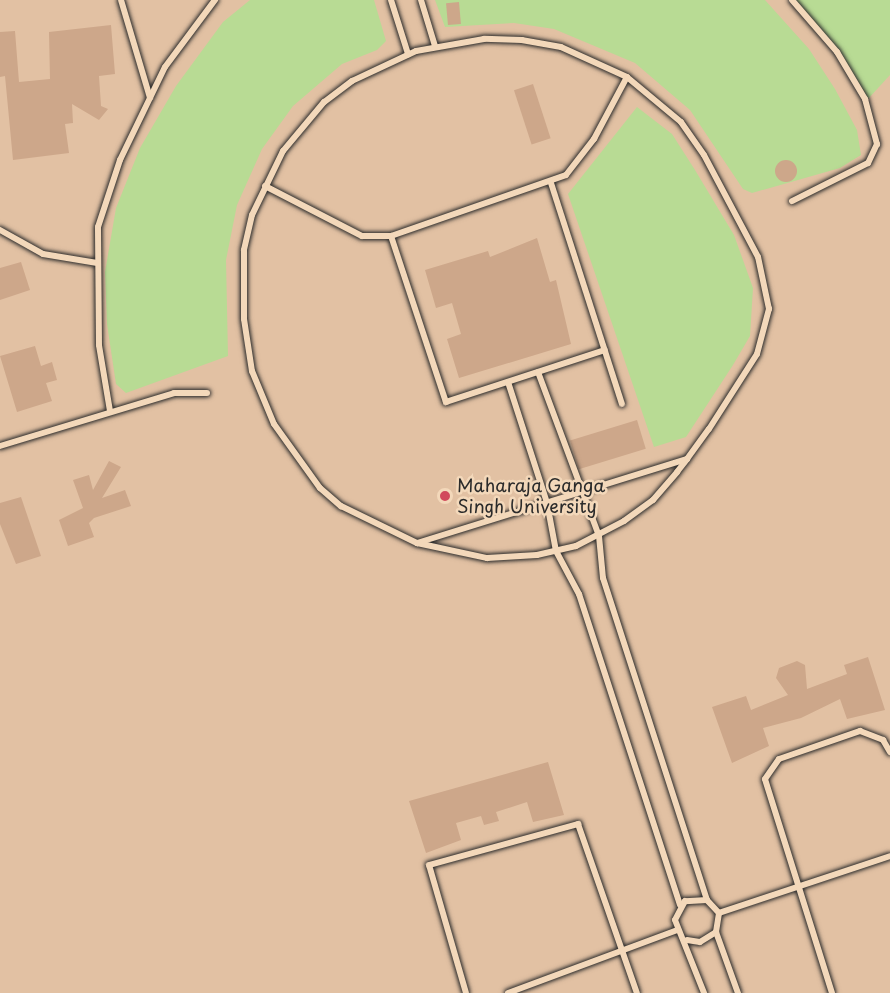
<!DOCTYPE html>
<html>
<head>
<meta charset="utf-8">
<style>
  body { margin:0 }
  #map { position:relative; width:890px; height:993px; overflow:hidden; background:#f1d0b1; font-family:"Playpen Sans",sans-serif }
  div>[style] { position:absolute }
  .built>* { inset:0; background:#e2c1a3; transform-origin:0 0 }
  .green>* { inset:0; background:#b8db94 }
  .building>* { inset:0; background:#cda78a; transform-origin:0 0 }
  .round { border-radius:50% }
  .roads { filter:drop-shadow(0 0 2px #2b2b2b) drop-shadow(0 0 2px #2b2b2b) }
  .service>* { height:6px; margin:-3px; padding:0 3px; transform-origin:3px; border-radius:3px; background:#f3d8ba }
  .dots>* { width:16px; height:16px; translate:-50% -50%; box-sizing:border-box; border:3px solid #f3d8ba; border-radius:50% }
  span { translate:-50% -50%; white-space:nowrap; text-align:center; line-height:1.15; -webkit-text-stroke:5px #f3d8ba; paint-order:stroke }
  .poi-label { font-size:18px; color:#2b2b2b }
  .left { translate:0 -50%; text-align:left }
</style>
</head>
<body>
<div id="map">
  <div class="built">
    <div style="left:0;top:0;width:890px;height:993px"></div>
  </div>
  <div class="green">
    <div style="clip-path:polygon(250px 0,374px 0,386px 41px,377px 50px,342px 64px,293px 106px,262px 149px,237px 205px,226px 260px,228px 356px,126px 393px,116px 384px,107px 324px,105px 272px,116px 208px,140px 148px,176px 86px,223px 22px)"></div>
    <div style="clip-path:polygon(435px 0,765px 0,809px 49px,835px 89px,857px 130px,861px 155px,840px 168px,752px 193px,743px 189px,690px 110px,635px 63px,554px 29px,514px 23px,445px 27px)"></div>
    <div style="clip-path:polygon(796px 0,890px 0,890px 75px,868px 99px)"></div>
    <div style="clip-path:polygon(637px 107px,672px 134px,695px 170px,734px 235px,753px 288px,750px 336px,733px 365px,686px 437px,654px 447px,568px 194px)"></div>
  </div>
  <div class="building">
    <div style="left:459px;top:2px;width:22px;height:13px;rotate:85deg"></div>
    <div style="clip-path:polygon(111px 25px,115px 74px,99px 76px,101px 106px,108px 109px,99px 120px,72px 104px,73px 123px,65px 124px,69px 153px,13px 160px,5px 76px,0 77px,0 32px,15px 31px,19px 82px,50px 79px,49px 32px)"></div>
    <div style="left:533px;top:84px;width:57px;height:20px;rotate:72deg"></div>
    <div class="round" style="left:775px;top:160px;width:22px;height:22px"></div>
    <div style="clip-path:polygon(537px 238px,550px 282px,556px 280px,571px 344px,459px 378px,447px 339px,461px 334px,452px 303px,436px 308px,425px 270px,488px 251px,490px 257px)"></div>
    <div style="clip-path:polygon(21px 262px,30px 290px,0 300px,0 268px)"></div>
    <div style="clip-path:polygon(35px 346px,41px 366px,52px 362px,57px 380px,46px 383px,52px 401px,17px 412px,0 356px)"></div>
    <div style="left:637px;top:420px;width:30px;height:70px;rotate:73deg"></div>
    <div style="clip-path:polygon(109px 461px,121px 467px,102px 498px,125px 490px,131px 506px,94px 518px,89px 523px,94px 537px,68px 546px,59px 520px,83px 508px,73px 480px,89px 475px,93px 490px)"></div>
    <div style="clip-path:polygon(21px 497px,41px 556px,16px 564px,0 524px,0 503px)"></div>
    <div style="clip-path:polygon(868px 657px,885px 710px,847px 719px,840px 699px,801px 718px,763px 728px,769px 746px,732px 763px,712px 707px,746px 696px,751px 710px,788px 695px,776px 678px,779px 668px,797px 661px,805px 665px,807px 689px,847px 674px,844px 665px)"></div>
    <div style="clip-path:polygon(548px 762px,564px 815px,533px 822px,527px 802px,496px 812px,499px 821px,484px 825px,481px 816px,456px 823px,461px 840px,426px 853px,409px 801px)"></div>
  </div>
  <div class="roads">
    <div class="service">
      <div style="left:121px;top:0;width:102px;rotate:73.5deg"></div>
      <div style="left:391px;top:0;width:57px;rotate:72.5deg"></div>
      <div style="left:421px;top:0;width:48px;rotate:73.1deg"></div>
      <div style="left:792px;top:0;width:69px;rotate:49.1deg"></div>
      <div style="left:837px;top:52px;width:55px;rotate:59.2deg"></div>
      <div style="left:865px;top:99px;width:47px;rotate:75.1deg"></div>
      <div style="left:877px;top:144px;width:21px;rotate:115deg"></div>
      <div style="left:868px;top:163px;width:85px;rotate:153.4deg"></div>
      <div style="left:551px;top:183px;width:232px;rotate:72.2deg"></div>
      <div style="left:265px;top:186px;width:109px;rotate:27.3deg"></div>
      <div style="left:362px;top:236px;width:29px"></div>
      <div style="left:391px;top:236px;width:185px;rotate:-19.2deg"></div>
      <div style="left:566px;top:175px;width:46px;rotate:-52.1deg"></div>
      <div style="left:594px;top:139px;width:70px;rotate:-62deg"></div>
      <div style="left:0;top:230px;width:49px;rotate:29.2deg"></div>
      <div style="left:43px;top:254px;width:55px;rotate:9.5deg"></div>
      <div style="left:391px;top:236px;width:175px;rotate:71.7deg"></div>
      <div style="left:446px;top:402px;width:167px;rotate:-18.1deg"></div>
      <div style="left:538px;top:372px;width:175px;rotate:69.6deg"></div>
      <div style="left:599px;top:536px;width:42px;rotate:84.6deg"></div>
      <div style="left:603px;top:578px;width:338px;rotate:72.1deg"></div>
      <div style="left:508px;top:382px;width:127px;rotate:72.1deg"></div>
      <div style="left:547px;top:503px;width:49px;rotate:79.4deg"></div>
      <div style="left:556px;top:551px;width:49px;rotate:61.9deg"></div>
      <div style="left:579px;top:594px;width:327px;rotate:72deg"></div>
      <div style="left:110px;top:411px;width:67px;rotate:-99.5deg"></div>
      <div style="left:99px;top:345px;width:118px;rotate:-90.5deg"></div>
      <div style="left:98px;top:227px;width:71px;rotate:-71.8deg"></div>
      <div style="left:120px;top:160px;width:103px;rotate:-64.2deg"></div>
      <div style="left:165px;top:67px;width:84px;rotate:-53.3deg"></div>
      <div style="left:0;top:446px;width:182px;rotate:-16.9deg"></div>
      <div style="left:174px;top:393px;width:33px"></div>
      <div style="left:417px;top:543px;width:72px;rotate:12.1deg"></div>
      <div style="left:487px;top:558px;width:50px;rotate:-3.4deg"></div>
      <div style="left:537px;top:555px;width:40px;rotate:-13deg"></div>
      <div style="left:576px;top:546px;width:54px;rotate:-27.5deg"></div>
      <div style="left:624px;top:521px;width:36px;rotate:-36deg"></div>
      <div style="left:653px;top:500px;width:37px;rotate:-49deg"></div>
      <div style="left:677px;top:472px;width:16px;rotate:-52deg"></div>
      <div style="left:687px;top:459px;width:37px;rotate:-54deg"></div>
      <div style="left:709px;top:429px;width:89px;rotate:-57.4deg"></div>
      <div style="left:757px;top:354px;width:47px;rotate:-75.1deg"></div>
      <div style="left:769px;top:309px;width:53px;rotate:-101.9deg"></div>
      <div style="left:758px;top:257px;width:115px;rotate:-117.9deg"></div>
      <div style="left:704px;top:155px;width:40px;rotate:-124.9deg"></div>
      <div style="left:681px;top:122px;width:70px;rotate:-140.2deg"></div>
      <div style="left:627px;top:77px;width:72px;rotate:-155.6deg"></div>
      <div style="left:561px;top:47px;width:40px;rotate:-170deg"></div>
      <div style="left:522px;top:40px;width:38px;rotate:-178deg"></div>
      <div style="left:484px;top:39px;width:69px;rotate:170deg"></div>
      <div style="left:416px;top:51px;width:71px;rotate:154.9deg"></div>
      <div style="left:352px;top:81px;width:35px;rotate:143deg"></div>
      <div style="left:324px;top:102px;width:64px;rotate:129.9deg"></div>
      <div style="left:283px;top:151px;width:71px;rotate:115.8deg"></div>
      <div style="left:252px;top:215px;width:36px;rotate:103deg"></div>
      <div style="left:244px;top:250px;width:69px;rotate:90deg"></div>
      <div style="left:244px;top:319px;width:53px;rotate:81.3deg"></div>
      <div style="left:252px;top:371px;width:57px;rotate:67.5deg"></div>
      <div style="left:274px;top:424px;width:79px;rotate:54.3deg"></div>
      <div style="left:320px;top:488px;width:28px;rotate:41deg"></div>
      <div style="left:341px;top:506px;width:85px;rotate:26deg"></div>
      <div style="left:417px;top:543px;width:283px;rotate:-17.3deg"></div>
      <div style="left:719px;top:913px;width:180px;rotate:-18.4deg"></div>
      <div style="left:716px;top:932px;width:65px;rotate:70.2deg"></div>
      <div style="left:687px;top:940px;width:13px;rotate:9deg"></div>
      <div style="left:700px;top:942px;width:19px;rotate:-32deg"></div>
      <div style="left:716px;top:932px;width:19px;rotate:-81deg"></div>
      <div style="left:719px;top:913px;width:18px;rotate:-133deg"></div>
      <div style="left:707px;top:900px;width:22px;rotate:177deg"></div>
      <div style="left:685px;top:901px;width:21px;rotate:118deg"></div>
      <div style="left:675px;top:920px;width:79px;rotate:68.3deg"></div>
      <div style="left:466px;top:993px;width:133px;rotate:-106.1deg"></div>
      <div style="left:429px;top:865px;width:155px;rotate:-15.4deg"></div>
      <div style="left:578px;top:824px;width:179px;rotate:70.8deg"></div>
      <div style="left:508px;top:993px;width:180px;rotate:-20.4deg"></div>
      <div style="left:832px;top:993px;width:224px;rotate:-107.4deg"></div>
      <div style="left:765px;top:779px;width:24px;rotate:-55deg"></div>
      <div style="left:779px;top:759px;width:86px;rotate:-19.1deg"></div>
      <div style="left:860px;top:731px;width:25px;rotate:21deg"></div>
      <div style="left:883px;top:740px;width:14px;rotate:60deg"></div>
    </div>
  </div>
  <div class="dots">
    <div style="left:445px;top:496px;background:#d1495b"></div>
  </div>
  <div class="poi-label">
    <span class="left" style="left:457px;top:496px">Maharaja Ganga<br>Singh University</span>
  </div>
</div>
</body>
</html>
